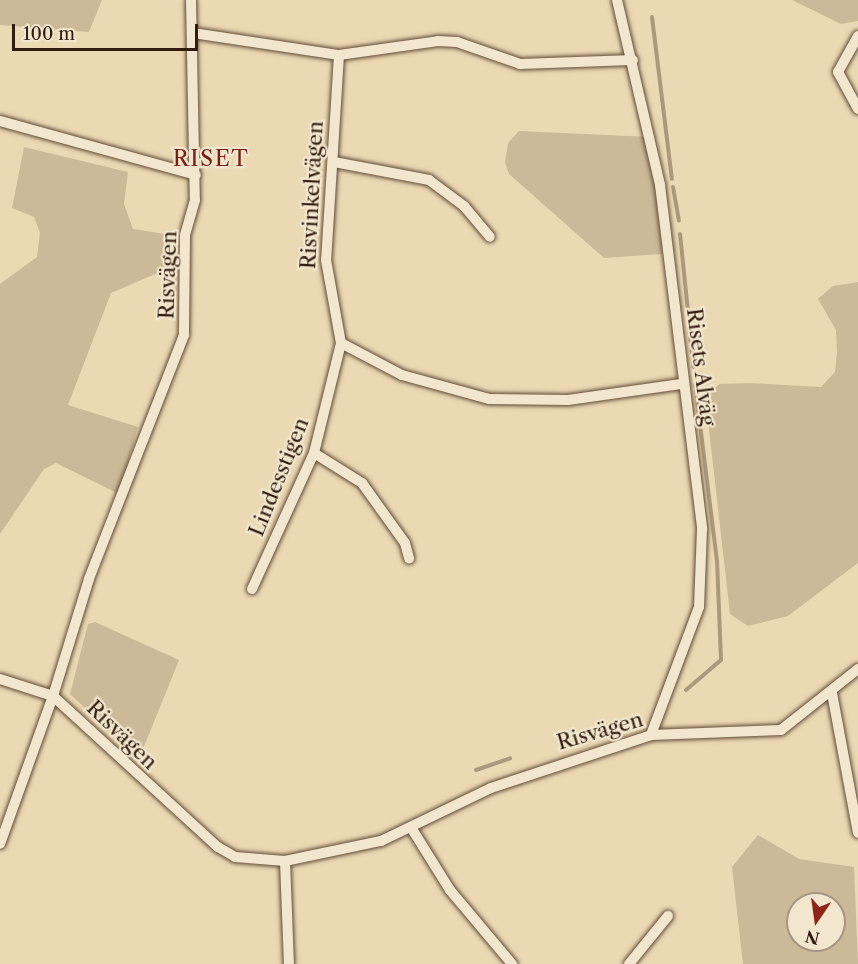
<!DOCTYPE html>
<html>
<head>
<meta charset="utf-8">
<style>
  body { margin:0 }
  #map { position:relative; width:858px; height:964px; overflow:hidden; background:#ebd9b3; font-family:"Libre Caslon Text",serif }
  div>[style] { position:absolute }
  .green>* { inset:0; background:#ccb997 }
  .stream>* { height:4px; margin:-2px; padding:0 2px; transform-origin:2px; border-radius:2px; background:#ac997b }
  .roads { filter:drop-shadow(0 0 2px #614b38) drop-shadow(0 0 2px #614b38) }
  .street>* { height:10px; margin:-5px; padding:0 5px; transform-origin:5px; border-radius:5px; background:#f2e6ce }
  span { translate:-50% -50%; white-space:nowrap; text-align:center; line-height:1.15; -webkit-text-stroke:4.5px #f2e6ce; paint-order:stroke }
  .street-label { font-size:21px; color:#331c0f }
  .neighbourhood-label { font-size:22px; color:#7a1f14; letter-spacing:1.5px }
  .north { position:absolute; left:786px; top:892px; width:60px; height:60px; box-sizing:border-box; background:#f2e6ce; border:2px solid #a69582; border-radius:50%; rotate:193deg; font-size:16px; font-weight:700; line-height:24px; text-align:center; color:#331c0f }
  .north::after { content:''; display:block; margin:auto; width:21px; height:27px; background:#8f2418; clip-path:polygon(50% 0,100% 100%,50% 72%,0 100%) }
  .scale { position:absolute; left:12px; top:24px; width:186px; height:27px; box-sizing:border-box; border:3px solid #331c0f; border-top:0; padding-left:8px; font-size:18px; line-height:21px; white-space:nowrap; color:#331c0f; -webkit-text-stroke:4px #f2e6ce; paint-order:stroke }
</style>
</head>
<body>
<div id="map">
  <div class="green">
    <div style="clip-path:polygon(0 0,102px 0,89px 32px,0 25px)"></div>
    <div style="clip-path:polygon(792px 0,858px 0,858px 21px,841px 24px)"></div>
    <div style="clip-path:polygon(519px 131px,650px 137px,664px 228px,662px 254px,604px 258px,509px 174px,505px 162px,508px 143px)"></div>
    <div style="clip-path:polygon(24px 147px,128px 172px,124px 204px,133px 229px,178px 236px,174px 266px,111px 293px,68px 405px,138px 427px,119px 494px,56px 463px,44px 469px,0 534px,0 284px,37px 257px,40px 233px,34px 217px,12px 208px)"></div>
    <div style="clip-path:polygon(858px 282px,858px 563px,788px 616px,748px 626px,730px 614px,705px 394px,720px 384px,749px 383px,821px 387px,835px 372px,837px 353px,836px 330px,818px 299px,833px 286px)"></div>
    <div style="clip-path:polygon(95px 622px,179px 660px,139px 759px,70px 694px,88px 624px)"></div>
    <div style="clip-path:polygon(evenodd,758px 835px,799px 859px,854px 867px,858px 964px,743px 964px,732px 867px,758px 835px,798px 904px,834px 904px,834px 940px,798px 940px,798px 904px)"></div>
  </div>
  <div class="stream">
    <div style="left:652px;top:17px;width:163px;rotate:83deg"></div>
    <div style="left:673px;top:187px;width:34px;rotate:80deg"></div>
    <div style="left:680px;top:234px;width:78px;rotate:84.1deg"></div>
    <div style="left:689px;top:328px;width:39px;rotate:83deg"></div>
    <div style="left:686px;top:690px;width:46px;rotate:-40.6deg"></div>
    <div style="left:721px;top:660px;width:99px;rotate:-92.3deg"></div>
    <div style="left:717px;top:561px;width:177px;rotate:-97.1deg"></div>
    <div style="left:476px;top:770px;width:36px;rotate:-19deg"></div>
  </div>
  <div class="roads">
    <div class="street">
      <div style="left:191px;top:0;width:200px;rotate:88.9deg"></div>
      <div style="left:195px;top:200px;width:36px;rotate:106deg"></div>
      <div style="left:185px;top:235px;width:100px;rotate:90.6deg"></div>
      <div style="left:184px;top:335px;width:262px;rotate:111.3deg"></div>
      <div style="left:89px;top:579px;width:122px;rotate:107.1deg"></div>
      <div style="left:53px;top:696px;width:224px;rotate:42.5deg"></div>
      <div style="left:218px;top:847px;width:20px;rotate:30deg"></div>
      <div style="left:235px;top:857px;width:50px;rotate:4.6deg"></div>
      <div style="left:285px;top:861px;width:98px;rotate:-11.8deg"></div>
      <div style="left:381px;top:841px;width:122px;rotate:-25.7deg"></div>
      <div style="left:491px;top:788px;width:169px;rotate:-18.3deg"></div>
      <div style="left:651px;top:735px;width:130px;rotate:-2.2deg"></div>
      <div style="left:781px;top:730px;width:98px;rotate:-38.4deg"></div>
      <div style="left:617px;top:0;width:190px;rotate:76.9deg"></div>
      <div style="left:660px;top:185px;width:347px;rotate:83deg"></div>
      <div style="left:702px;top:529px;width:78px;rotate:92.2deg"></div>
      <div style="left:699px;top:607px;width:137px;rotate:110.6deg"></div>
      <div style="left:193px;top:33px;width:148px;rotate:8.6deg"></div>
      <div style="left:339px;top:55px;width:100px;rotate:-8deg"></div>
      <div style="left:438px;top:41px;width:19px;rotate:3deg"></div>
      <div style="left:457px;top:42px;width:67px;rotate:19.2deg"></div>
      <div style="left:520px;top:64px;width:113px;rotate:-2deg"></div>
      <div style="left:858px;top:36px;width:41px;rotate:119.1deg"></div>
      <div style="left:838px;top:72px;width:42px;rotate:61.6deg"></div>
      <div style="left:339px;top:55px;width:205px;rotate:93.6deg"></div>
      <div style="left:326px;top:260px;width:84px;rotate:79.8deg"></div>
      <div style="left:341px;top:343px;width:69px;rotate:27.7deg"></div>
      <div style="left:402px;top:375px;width:90px;rotate:15.4deg"></div>
      <div style="left:489px;top:399px;width:79px;rotate:0.7deg"></div>
      <div style="left:568px;top:400px;width:114px;rotate:-8.1deg"></div>
      <div style="left:0;top:121px;width:203px;rotate:15.4deg"></div>
      <div style="left:334px;top:162px;width:97px;rotate:10.7deg"></div>
      <div style="left:429px;top:180px;width:44px;rotate:36.6deg"></div>
      <div style="left:464px;top:206px;width:40px;rotate:50deg"></div>
      <div style="left:314px;top:453px;width:57px;rotate:32deg"></div>
      <div style="left:362px;top:483px;width:74px;rotate:54.4deg"></div>
      <div style="left:405px;top:543px;width:16px;rotate:75deg"></div>
      <div style="left:252px;top:589px;width:149px;rotate:-65.5deg"></div>
      <div style="left:314px;top:453px;width:113px;rotate:-76.2deg"></div>
      <div style="left:0;top:679px;width:56px;rotate:17.8deg"></div>
      <div style="left:53px;top:696px;width:157px;rotate:109.7deg"></div>
      <div style="left:832px;top:693px;width:142px;rotate:79.5deg"></div>
      <div style="left:412px;top:829px;width:72px;rotate:58.1deg"></div>
      <div style="left:450px;top:890px;width:97px;rotate:50deg"></div>
      <div style="left:285px;top:861px;width:103px;rotate:87.8deg"></div>
      <div style="left:629px;top:964px;width:62px;rotate:-50.9deg"></div>
    </div>
  </div>
  <div class="street-label">
    <span style="left:312px;top:195px;rotate:-87deg">Risvinkelvägen</span>
    <span style="left:168px;top:275px;rotate:-88deg">Risvägen</span>
    <span style="left:701px;top:367px;rotate:83deg">Risets Alväg</span>
    <span style="left:279px;top:477px;rotate:-68deg">Lindesstigen</span>
    <span style="left:600px;top:731px;rotate:-16deg">Risvägen</span>
    <span style="left:122px;top:735px;rotate:44deg">Risvägen</span>
  </div>
  <div class="neighbourhood-label">
    <span style="left:211px;top:159px">RISET</span>
  </div>
  <div class="north">N</div>
  <div class="scale">100 m</div>
</div>
</body>
</html>
